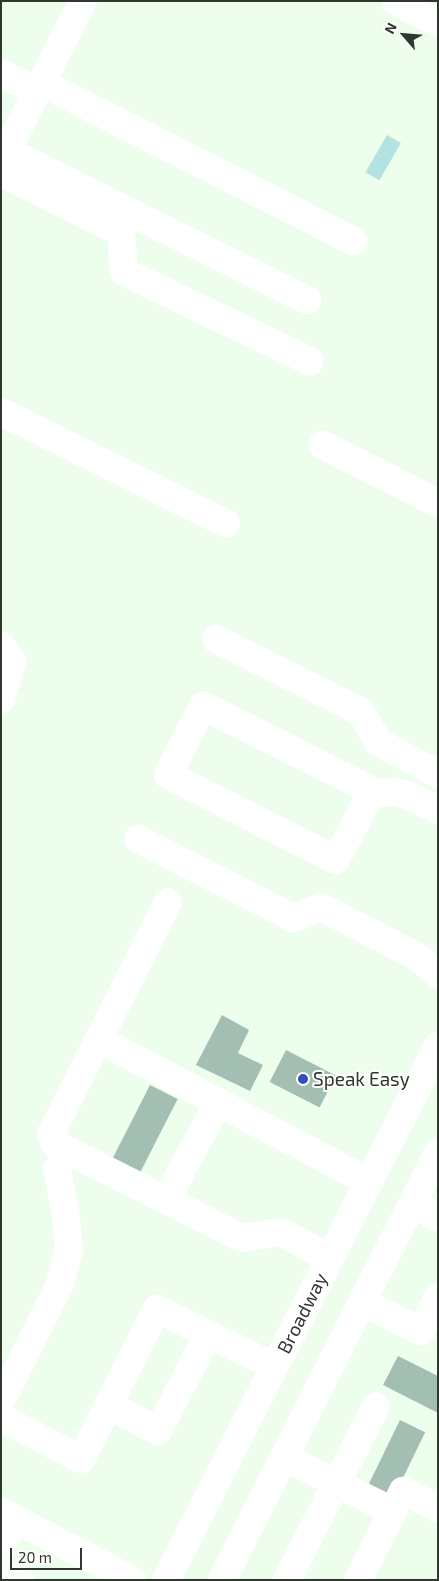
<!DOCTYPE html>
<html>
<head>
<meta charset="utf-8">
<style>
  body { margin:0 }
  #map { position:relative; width:439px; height:1581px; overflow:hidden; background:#eefeed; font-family:"Exo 2",sans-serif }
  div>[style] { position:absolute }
  .water>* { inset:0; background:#b3e3e1; transform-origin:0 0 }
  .building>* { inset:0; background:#a3bfb4; transform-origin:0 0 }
  .minor>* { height:28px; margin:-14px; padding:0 14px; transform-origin:14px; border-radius:14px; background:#fff }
  .major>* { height:28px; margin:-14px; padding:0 14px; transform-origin:14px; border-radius:14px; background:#fff }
  .dots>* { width:14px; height:14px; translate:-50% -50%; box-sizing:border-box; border:2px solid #fff; border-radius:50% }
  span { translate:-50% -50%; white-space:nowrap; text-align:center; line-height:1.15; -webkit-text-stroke:4px #fff; paint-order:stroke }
  .poi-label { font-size:19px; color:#30372f }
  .left { translate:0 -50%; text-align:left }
  .street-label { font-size:19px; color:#30372f }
  .frame { position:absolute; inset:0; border:2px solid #30372f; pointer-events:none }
  .north { position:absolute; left:379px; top:10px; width:50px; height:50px; -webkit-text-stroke:4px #fff; paint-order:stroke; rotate:297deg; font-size:14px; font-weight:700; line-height:20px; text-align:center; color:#30372f }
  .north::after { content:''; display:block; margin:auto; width:18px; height:22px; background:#30372f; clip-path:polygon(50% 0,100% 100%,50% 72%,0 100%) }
  .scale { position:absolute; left:10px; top:1548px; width:72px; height:22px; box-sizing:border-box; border:2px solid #30372f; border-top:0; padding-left:6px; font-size:15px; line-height:18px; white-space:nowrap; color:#30372f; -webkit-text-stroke:4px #fff; paint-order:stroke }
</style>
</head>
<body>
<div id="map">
  <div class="water">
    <div style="left:387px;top:135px;width:16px;height:43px;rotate:30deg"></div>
  </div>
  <div class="building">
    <div style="clip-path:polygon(222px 1015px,249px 1030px,238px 1053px,263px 1065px,250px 1091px,196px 1065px)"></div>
    <div style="left:286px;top:1050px;width:56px;height:36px;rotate:27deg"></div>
    <div style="left:150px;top:1085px;width:31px;height:87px;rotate:27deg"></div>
    <div style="clip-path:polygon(398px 1356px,438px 1376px,438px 1413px,383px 1385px)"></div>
    <div style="left:400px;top:1420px;width:28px;height:75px;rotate:26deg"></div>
  </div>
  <div class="minor">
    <div style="left:395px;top:1px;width:48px;rotate:27.1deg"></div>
    <div style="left:1px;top:73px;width:40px;rotate:26.6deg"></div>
    <div style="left:42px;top:83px;width:349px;rotate:26.9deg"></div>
    <div style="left:7px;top:151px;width:335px;rotate:26.4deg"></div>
    <div style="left:1px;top:162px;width:181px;rotate:-63deg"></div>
    <div style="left:1px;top:172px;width:134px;rotate:26.6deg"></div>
    <div style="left:121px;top:232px;width:40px;rotate:85.7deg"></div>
    <div style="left:124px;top:272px;width:206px;rotate:25.6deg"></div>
    <div style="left:1px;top:412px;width:251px;rotate:26.3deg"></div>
    <div style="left:323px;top:445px;width:129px;rotate:26.8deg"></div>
    <div style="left:216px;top:639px;width:162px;rotate:26.7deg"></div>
    <div style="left:361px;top:712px;width:34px;rotate:60deg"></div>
    <div style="left:378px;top:742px;width:68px;rotate:28.1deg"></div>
    <div style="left:1px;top:646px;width:18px;rotate:52deg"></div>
    <div style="left:12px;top:660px;width:41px;rotate:105.4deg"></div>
    <div style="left:368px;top:799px;width:11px;rotate:-95deg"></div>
    <div style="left:367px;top:788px;width:183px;rotate:-153.4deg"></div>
    <div style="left:203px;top:706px;width:77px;rotate:116.9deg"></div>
    <div style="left:168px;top:775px;width:188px;rotate:26.8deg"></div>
    <div style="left:336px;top:860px;width:69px;rotate:-62.3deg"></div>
    <div style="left:368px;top:799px;width:13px;rotate:-29deg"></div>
    <div style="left:379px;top:793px;width:16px;rotate:-4deg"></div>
    <div style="left:395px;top:792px;width:16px;rotate:15deg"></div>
    <div style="left:410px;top:796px;width:31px;rotate:27deg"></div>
    <div style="left:138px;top:839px;width:175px;rotate:26.9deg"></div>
    <div style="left:294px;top:918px;width:29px;rotate:-22deg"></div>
    <div style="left:321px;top:907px;width:107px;rotate:27.3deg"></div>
    <div style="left:416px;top:956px;width:28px;rotate:39deg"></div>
    <div style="left:168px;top:902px;width:260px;rotate:116.8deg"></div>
    <div style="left:51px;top:1134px;width:11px;rotate:68deg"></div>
    <div style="left:55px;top:1144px;width:209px;rotate:26.7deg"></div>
    <div style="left:242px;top:1238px;width:39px;rotate:-9deg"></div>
    <div style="left:281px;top:1232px;width:55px;rotate:28deg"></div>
    <div style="left:98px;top:1039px;width:306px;rotate:27.8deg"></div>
    <div style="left:166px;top:1200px;width:111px;rotate:-62deg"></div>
    <div style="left:412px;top:1204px;width:29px;rotate:27deg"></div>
    <div style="left:362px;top:1302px;width:66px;rotate:26.2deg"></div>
    <div style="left:421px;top:1331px;width:37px;rotate:-63deg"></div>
    <div style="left:1px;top:1402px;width:132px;rotate:-63.4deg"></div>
    <div style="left:60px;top:1284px;width:34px;rotate:-75deg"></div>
    <div style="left:69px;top:1251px;width:35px;rotate:-95deg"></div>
    <div style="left:66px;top:1216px;width:48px;rotate:-100.8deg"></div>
    <div style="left:108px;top:1405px;width:56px;rotate:27.5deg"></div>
    <div style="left:158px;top:1431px;width:109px;rotate:-62.7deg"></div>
    <div style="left:1px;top:1418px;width:90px;rotate:27.1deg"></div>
    <div style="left:81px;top:1459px;width:168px;rotate:-63.1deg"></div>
    <div style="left:157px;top:1309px;width:131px;rotate:26.2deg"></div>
    <div style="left:284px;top:1457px;width:122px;rotate:26.4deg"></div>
    <div style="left:1px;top:1512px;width:148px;rotate:27.4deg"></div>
    <div style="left:1px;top:1547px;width:32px;rotate:-62deg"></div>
    <div style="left:1px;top:1571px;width:21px;rotate:25deg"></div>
    <div style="left:287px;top:1580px;width:195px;rotate:-62.9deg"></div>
    <div style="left:358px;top:1580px;width:100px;rotate:-63.2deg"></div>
    <div style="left:403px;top:1491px;width:39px;rotate:26deg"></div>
  </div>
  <div class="major">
    <div style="left:166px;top:1580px;width:599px;rotate:-63.01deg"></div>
    <div style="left:222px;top:1580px;width:479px;rotate:-63.2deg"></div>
  </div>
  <div class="dots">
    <div style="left:303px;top:1079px;background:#334ebf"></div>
  </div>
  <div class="poi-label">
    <span class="left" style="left:313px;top:1079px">Speak Easy</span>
  </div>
  <div class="street-label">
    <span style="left:302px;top:1313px;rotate:-63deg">Broadway</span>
  </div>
  <div class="frame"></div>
  <div class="north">N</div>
  <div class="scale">20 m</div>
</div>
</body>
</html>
